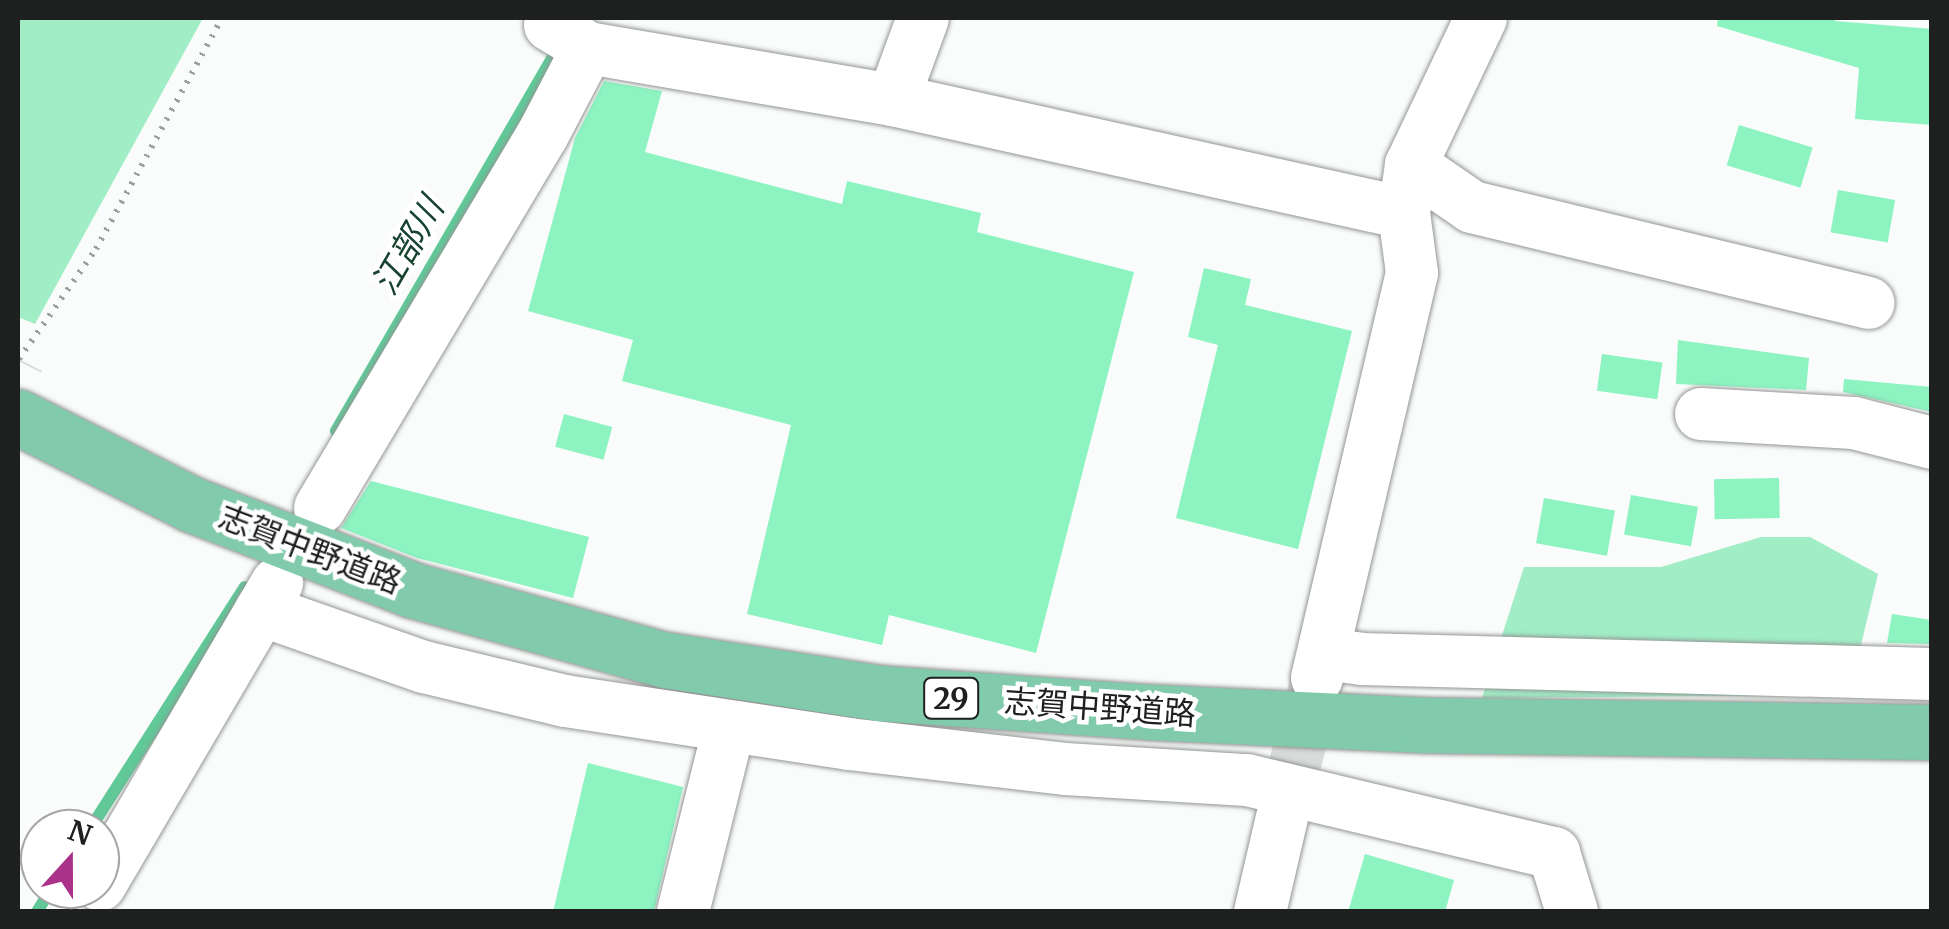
<!DOCTYPE html>
<html>
<head>
<meta charset="utf-8">
<style>
  body { margin:0 }
  #map { position:relative; width:1949px; height:929px; overflow:hidden; background:#f9fcfa; font-family:Merriweather,"Noto Sans JP",serif }
  div>[style] { position:absolute }
  .green>* { inset:0; background:#a0edc6 }
  .stream>* { height:12px; margin:-6px; padding:0 6px; transform-origin:6px; border-radius:6px; background:#61c898 }
  .building>* { inset:0; background:#8cf3c1; transform-origin:0 0 }
  .minor-tunnel>* { height:52px; margin-top:-26px; transform-origin:0; background:repeating-linear-gradient(90deg,#d8dbd9 0 52px,transparent 0 78px) }
  .path>* { height:6px; margin-top:-3px; transform-origin:0; background:repeating-linear-gradient(90deg,#9da09e 0 2.5px,transparent 0 10.5px) }
  .roads { filter:drop-shadow(0 0 2px #939694) drop-shadow(0 0 2px #939694) }
  .minor>* { height:52px; margin:-26px; padding:0 26px; transform-origin:26px; border-radius:26px; background:#fff }
  .major>* { height:55px; margin:-27.5px; padding:0 27.5px; transform-origin:27.5px; border-radius:27.5px; background:#81caac }
  span { translate:-50% -50%; white-space:nowrap; text-align:center; line-height:1.15; -webkit-text-stroke:9px #fff; paint-order:stroke }
  .shield-label span { padding:2px 8px; background:#fff; border:2px solid; border-radius:8px; -webkit-text-stroke-width:0 }
  .shield-label { font-size:30px; color:#1e201f; font-weight:700 }
  .street-label { font-size:32px; color:#1e201f }
  .water-label { font-size:35px; color:#174330; font-style:italic }
  .frame { position:absolute; inset:0; border:20px solid #1e201f; pointer-events:none }
  .north { position:absolute; left:20px; top:809px; width:100px; height:100px; box-sizing:border-box; background:#fff; border:2px solid #a5a6a5; border-radius:50%; rotate:21deg; font-size:28px; font-weight:700; line-height:40px; text-align:center; color:#1e201f }
  .north::after { content:''; display:block; margin:auto; width:35px; height:45px; background:#aa3288; clip-path:polygon(50% 0,100% 100%,50% 72%,0 100%) }
</style>
</head>
<body>
<div id="map">
  <div class="green">
    <div style="clip-path:polygon(18px 18px,203px 18px,35px 324px,18px 317px)"></div>
    <div style="clip-path:polygon(1761px 537px,1810px 537px,1878px 574px,1849px 695px,1482px 698px,1524px 567px,1661px 567px)"></div>
  </div>
  <div class="stream">
    <div style="left:336px;top:431px;width:445px;rotate:-59.9deg"></div>
    <div style="left:90px;top:829px;width:287px;rotate:-57.4deg"></div>
    <div style="left:37px;top:912px;width:27px;rotate:-59deg"></div>
  </div>
  <div class="building">
    <div style="clip-path:polygon(1718px 18px,1836px 18px,1835px 21px,1932px 29px,1932px 125px,1855px 119px,1859px 68px,1717px 26px)"></div>
    <div style="clip-path:polygon(604px 81px,662px 91px,645px 152px,842px 204px,847px 181px,981px 213px,977px 232px,1134px 272px,1036px 653px,889px 615px,882px 645px,747px 614px,791px 425px,622px 381px,633px 340px,528px 311px,575px 138px)"></div>
    <div style="left:1739px;top:125px;width:77px;height:42px;rotate:17deg"></div>
    <div style="left:1838px;top:190px;width:58px;height:43px;rotate:10deg"></div>
    <div style="clip-path:polygon(1204px 268px,1251px 279px,1245px 305px,1352px 331px,1298px 549px,1176px 518px,1218px 345px,1188px 337px)"></div>
    <div style="clip-path:polygon(1678px 340px,1809px 358px,1806px 390px,1676px 384px)"></div>
    <div style="left:1602px;top:354px;width:61px;height:37px;rotate:8deg"></div>
    <div style="clip-path:polygon(1844px 379px,1932px 387px,1932px 412px,1843px 392px)"></div>
    <div style="left:564px;top:414px;width:50px;height:34px;rotate:15deg"></div>
    <div style="left:1779px;top:478px;width:40px;height:65px;rotate:89deg"></div>
    <div style="clip-path:polygon(371px 481px,589px 537px,573px 598px,417px 558px,341px 528px)"></div>
    <div style="left:1631px;top:495px;width:68px;height:40px;rotate:10deg"></div>
    <div style="left:1544px;top:498px;width:72px;height:46px;rotate:10deg"></div>
    <div style="clip-path:polygon(1892px 614px,1932px 620px,1932px 644px,1887px 643px)"></div>
    <div style="clip-path:polygon(588px 763px,683px 787px,654px 912px,553px 912px)"></div>
    <div style="clip-path:polygon(1365px 854px,1454px 880px,1445px 912px,1348px 912px)"></div>
  </div>
  <div class="minor-tunnel">
    <div style="left:18px;top:361px;width:2px;rotate:-63deg"></div>
    <div style="left:1288px;top:792px;width:118px;rotate:-75.7deg"></div>
  </div>
  <div class="path">
    <div style="left:19px;top:359px;width:134px;rotate:-55deg"></div>
    <div style="left:96px;top:249px;width:263px;rotate:-61.4deg"></div>
  </div>
  <div class="roads">
    <div class="minor">
      <div style="left:588px;top:48px;width:309px;rotate:9.7deg"></div>
      <div style="left:893px;top:100px;width:523px;rotate:12.47deg"></div>
      <div style="left:893px;top:100px;width:87px;rotate:-69.9deg"></div>
      <div style="left:1411px;top:165px;width:74px;rotate:34.5deg"></div>
      <div style="left:1472px;top:207px;width:408px;rotate:13.6deg"></div>
      <div style="left:1701px;top:414px;width:153px;rotate:3.4deg"></div>
      <div style="left:1854px;top:423px;width:81px;rotate:14.4deg"></div>
      <div style="left:320px;top:508px;width:433px;rotate:-59.2deg"></div>
      <div style="left:542px;top:136px;width:99px;rotate:-62.4deg"></div>
      <div style="left:588px;top:48px;width:44px;rotate:-148.8deg"></div>
      <div style="left:550px;top:25px;width:9px;rotate:-54deg"></div>
      <div style="left:261px;top:610px;width:173px;rotate:19.3deg"></div>
      <div style="left:424px;top:667px;width:145px;rotate:13.6deg"></div>
      <div style="left:565px;top:701px;width:287px;rotate:8.6deg"></div>
      <div style="left:849px;top:744px;width:217px;rotate:6.6deg"></div>
      <div style="left:1065px;top:769px;width:182px;rotate:3.5deg"></div>
      <div style="left:1247px;top:780px;width:316px;rotate:13.4deg"></div>
      <div style="left:1554px;top:853px;width:62px;rotate:73deg"></div>
      <div style="left:1323px;top:654px;width:38px;rotate:7deg"></div>
      <div style="left:1361px;top:659px;width:571px;rotate:1.5deg"></div>
      <div style="left:1317px;top:678px;width:416px;rotate:-76.8deg"></div>
      <div style="left:1412px;top:273px;width:61px;rotate:-97.6deg"></div>
      <div style="left:1404px;top:213px;width:49px;rotate:-81.7deg"></div>
      <div style="left:1411px;top:165px;width:163px;rotate:-64.5deg"></div>
      <div style="left:100px;top:885px;width:350px;rotate:-59.6deg"></div>
      <div style="left:683px;top:912px;width:191px;rotate:-76deg"></div>
      <div style="left:1260px;top:912px;width:123px;rotate:-76.9deg"></div>
    </div>
    <div class="major">
      <div style="left:18px;top:417px;width:194px;rotate:26.7deg"></div>
      <div style="left:191px;top:504px;width:238px;rotate:21.2deg"></div>
      <div style="left:413px;top:590px;width:263px;rotate:15.5deg"></div>
      <div style="left:666px;top:660px;width:216px;rotate:8.8deg"></div>
      <div style="left:879px;top:693px;width:273px;rotate:4deg"></div>
      <div style="left:1151px;top:712px;width:275px;rotate:2.7deg"></div>
      <div style="left:1426px;top:725px;width:506px;rotate:0.79deg"></div>
    </div>
  </div>
  <div class="shield-label">
    <span style="left:951px;top:698px">29</span>
  </div>
  <div class="street-label">
    <span style="left:310px;top:550px;rotate:21deg">志賀中野道路</span>
    <span style="left:1100px;top:708px;rotate:4deg">志賀中野道路</span>
  </div>
  <div class="water-label">
    <span style="left:408px;top:246px;rotate:-60deg">江部川</span>
  </div>
  <div class="frame"></div>
  <div class="north">N</div>
</div>
</body>
</html>
